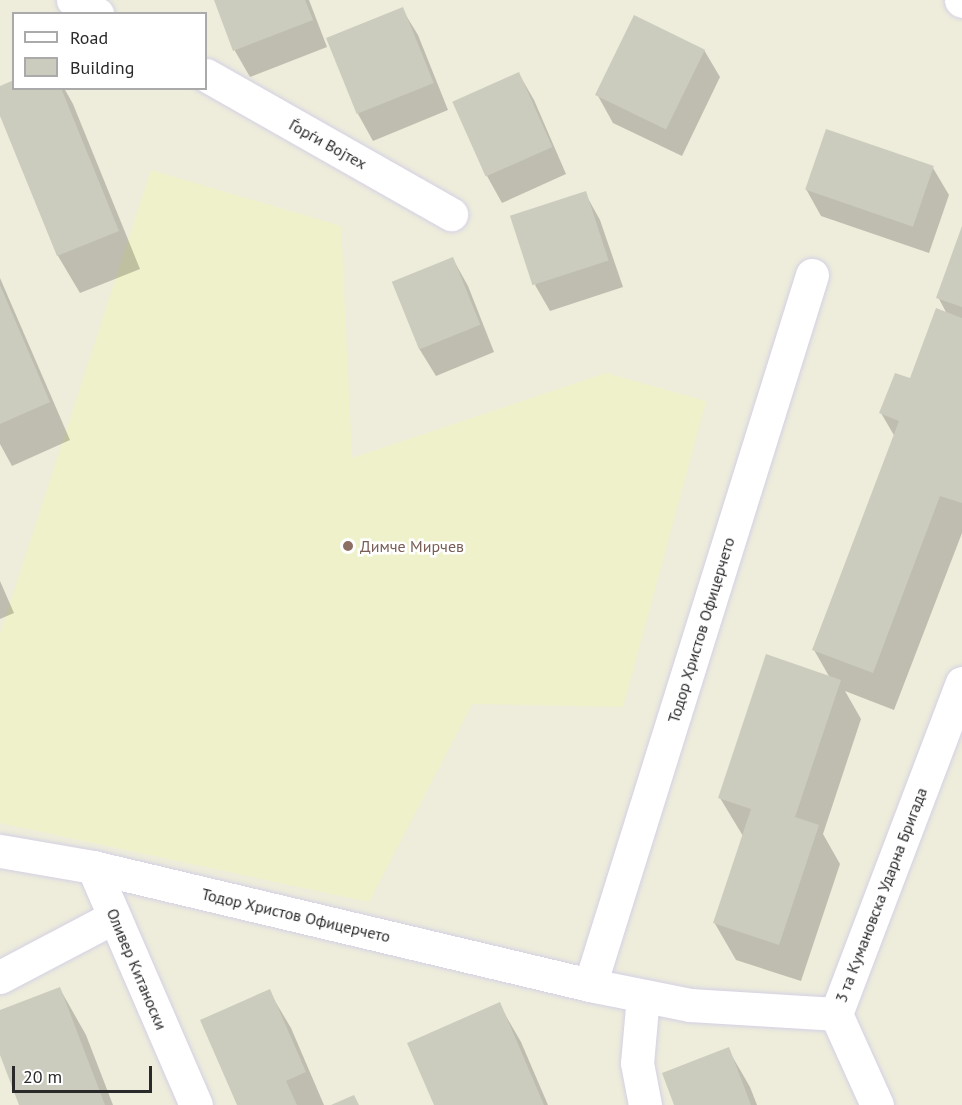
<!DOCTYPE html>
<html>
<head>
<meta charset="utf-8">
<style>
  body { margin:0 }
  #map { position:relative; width:962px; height:1105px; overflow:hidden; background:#eeeddb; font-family:"PT Sans",sans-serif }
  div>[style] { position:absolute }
  .education>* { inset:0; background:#eef1c9 }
  .shadow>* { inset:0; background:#0003 }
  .building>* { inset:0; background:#ccccbe; transform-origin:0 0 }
  .roads { filter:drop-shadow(0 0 2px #d4d0e4) drop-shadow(0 0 2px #d4d0e4) }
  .street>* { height:33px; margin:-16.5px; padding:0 16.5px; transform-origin:16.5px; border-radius:16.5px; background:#fff }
  .dots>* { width:16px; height:16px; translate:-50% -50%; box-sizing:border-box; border:3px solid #fff; border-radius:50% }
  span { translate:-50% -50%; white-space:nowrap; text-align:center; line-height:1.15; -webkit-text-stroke:5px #fff; paint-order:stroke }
  .street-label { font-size:16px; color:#2a2a2a }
  .education-label { font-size:16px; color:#785e54 }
  .left { translate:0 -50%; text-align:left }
  .legend { position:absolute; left:12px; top:12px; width:195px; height:78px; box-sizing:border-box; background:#fff; border:2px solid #aaa; margin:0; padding:8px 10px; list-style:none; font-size:18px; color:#2a2a2a }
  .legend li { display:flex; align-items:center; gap:12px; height:30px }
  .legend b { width:30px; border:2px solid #aaa }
  .scale { position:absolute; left:12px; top:1066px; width:140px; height:27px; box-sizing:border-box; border:3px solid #2a2a2a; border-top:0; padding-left:8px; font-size:18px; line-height:21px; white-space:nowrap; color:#2a2a2a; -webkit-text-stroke:4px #fff; paint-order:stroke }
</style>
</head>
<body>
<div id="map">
  <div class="education">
    <div style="clip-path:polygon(151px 170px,341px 226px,352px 458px,606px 373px,706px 401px,623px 707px,472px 704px,369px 902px,0 823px,0 634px)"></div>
  </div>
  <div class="shadow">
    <div style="clip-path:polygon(216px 0,309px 0,327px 47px,250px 77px,235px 51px)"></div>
    <div style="clip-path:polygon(402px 9px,418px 35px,448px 110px,373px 141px,358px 114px)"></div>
    <div style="clip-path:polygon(704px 50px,720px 77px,682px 156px,613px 123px,598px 96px)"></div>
    <div style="clip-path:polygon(519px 74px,534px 100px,566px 174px,502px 203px,487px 176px)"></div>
    <div style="clip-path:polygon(0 88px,64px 88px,73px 104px,140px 269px,80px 293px,58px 256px,0 112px)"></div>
    <div style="clip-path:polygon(933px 168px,949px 195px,929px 253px,821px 216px,806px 189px)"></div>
    <div style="clip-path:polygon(585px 193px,600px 220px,623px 287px,550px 311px,535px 285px)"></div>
    <div style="clip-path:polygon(962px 229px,962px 533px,894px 710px,845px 691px,861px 719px,823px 834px,840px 864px,801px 981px,736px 960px,714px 922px,743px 836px,720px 798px,830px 678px,814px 650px,895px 437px,881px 413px,911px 380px,947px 314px,938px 297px)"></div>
    <div style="clip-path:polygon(453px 259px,468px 286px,494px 352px,436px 376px,420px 350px,394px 283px)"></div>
    <div style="clip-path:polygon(0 278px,70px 440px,12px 466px,0 444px)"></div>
    <div style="clip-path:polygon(0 581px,14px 613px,0 619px)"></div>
    <div style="clip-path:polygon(60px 989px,86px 1035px,113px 1105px,21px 1105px,0 1051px,0 1012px)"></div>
    <div style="clip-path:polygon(269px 991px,291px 1028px,324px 1105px,239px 1105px)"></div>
    <div style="clip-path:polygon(499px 1004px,521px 1042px,548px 1105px,435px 1105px)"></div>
    <div style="clip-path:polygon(728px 1049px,750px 1087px,757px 1105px,675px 1105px)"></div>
  </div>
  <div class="building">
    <div style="clip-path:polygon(214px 0,305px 0,313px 20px,233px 51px)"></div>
    <div style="left:403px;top:7px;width:82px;height:83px;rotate:68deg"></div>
    <div style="left:634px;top:15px;width:79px;height:89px;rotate:26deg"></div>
    <div style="left:519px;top:72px;width:82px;height:73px;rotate:66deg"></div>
    <div style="clip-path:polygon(14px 80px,14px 88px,61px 88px,119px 231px,57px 256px,0 116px,0 86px)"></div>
    <div style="left:826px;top:129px;width:114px;height:64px;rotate:19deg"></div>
    <div style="left:586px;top:191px;width:73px;height:80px;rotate:72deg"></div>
    <div style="clip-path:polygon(962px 226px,962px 307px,936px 298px)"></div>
    <div style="left:453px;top:257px;width:73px;height:66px;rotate:68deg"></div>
    <div style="clip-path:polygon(0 285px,50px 402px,0 424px)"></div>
    <div style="clip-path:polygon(936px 308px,962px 318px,962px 503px,940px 496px,873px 673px,812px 650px,899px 421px,879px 413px,895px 373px,910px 378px)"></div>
    <div style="clip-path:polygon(766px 654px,841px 680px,795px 817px,819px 825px,779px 945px,713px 923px,751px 809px,718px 798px)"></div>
    <div style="clip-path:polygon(60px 987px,105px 1105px,19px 1105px,0 1055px,0 1010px)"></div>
    <div style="clip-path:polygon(270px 989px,306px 1072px,286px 1081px,297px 1105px,237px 1105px,200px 1020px)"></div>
    <div style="clip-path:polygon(500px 1002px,544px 1105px,434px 1105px,407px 1043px)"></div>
    <div style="clip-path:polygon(729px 1047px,751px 1105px,674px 1105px,662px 1073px)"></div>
    <div style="clip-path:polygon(354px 1095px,359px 1105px,331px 1105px)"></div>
  </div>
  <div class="roads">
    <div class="street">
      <div style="left:73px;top:0;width:28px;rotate:30deg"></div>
      <div style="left:961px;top:0;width:1px;rotate:45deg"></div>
      <div style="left:206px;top:75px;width:282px;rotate:29.6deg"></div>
      <div style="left:0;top:851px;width:94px;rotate:9.8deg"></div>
      <div style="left:93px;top:867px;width:511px;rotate:13.36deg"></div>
      <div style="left:590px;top:985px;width:102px;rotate:11.3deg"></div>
      <div style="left:690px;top:1005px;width:146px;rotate:3.5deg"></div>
      <div style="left:93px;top:867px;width:259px;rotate:66.6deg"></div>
      <div style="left:0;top:977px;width:129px;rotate:-27.8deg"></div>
      <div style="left:590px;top:985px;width:744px;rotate:-72.64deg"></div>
      <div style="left:643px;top:996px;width:67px;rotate:95.1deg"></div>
      <div style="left:637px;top:1063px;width:43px;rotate:79.2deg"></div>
      <div style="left:877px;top:1105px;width:100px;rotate:-114.3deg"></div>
      <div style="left:836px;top:1014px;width:354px;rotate:-69.2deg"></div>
    </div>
  </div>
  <div class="dots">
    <div style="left:348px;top:546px;background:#8d6e63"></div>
  </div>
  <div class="street-label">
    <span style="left:328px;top:144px;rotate:29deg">Ѓорѓи Војтех</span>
    <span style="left:701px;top:630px;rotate:-73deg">Тодор Христов Офицерчето</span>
    <span style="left:881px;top:895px;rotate:-69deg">3 та Кумановска Ударна Бригада</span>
    <span style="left:296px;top:915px;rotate:13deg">Тодор Христов Офицерчето</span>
    <span style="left:137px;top:969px;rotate:67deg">Оливер Китаноски</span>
  </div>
  <div class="education-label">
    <span class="left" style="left:360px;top:546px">Димче Мирчев</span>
  </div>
  <ul class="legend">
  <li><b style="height:8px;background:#fff"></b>Road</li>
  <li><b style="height:16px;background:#ccccbe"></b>Building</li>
  </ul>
  <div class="scale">20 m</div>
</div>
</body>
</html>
